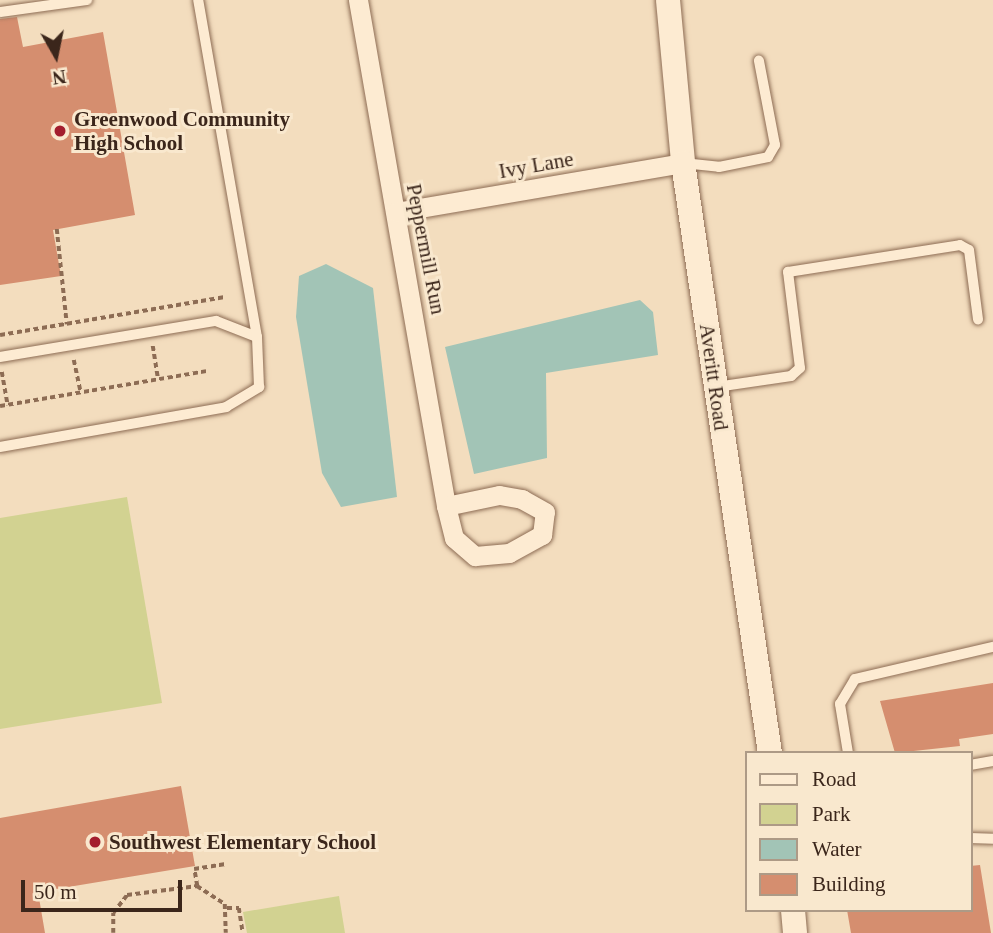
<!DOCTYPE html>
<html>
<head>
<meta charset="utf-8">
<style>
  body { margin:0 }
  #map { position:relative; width:993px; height:933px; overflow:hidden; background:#f3ddbe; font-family:Georgia,serif }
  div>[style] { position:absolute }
  .green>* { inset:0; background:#d2d291 }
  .water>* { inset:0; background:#a2c4b6 }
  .building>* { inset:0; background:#d58e6f }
  .path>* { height:3.5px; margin-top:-1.75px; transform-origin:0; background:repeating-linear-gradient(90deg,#8d6c54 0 5px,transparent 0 8.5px) }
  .roads { filter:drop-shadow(0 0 2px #8d6c54) drop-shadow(0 0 2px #8d6c54) }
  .service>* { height:10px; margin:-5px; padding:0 5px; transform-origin:5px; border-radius:5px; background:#fdebd2 }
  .minor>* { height:19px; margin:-9.5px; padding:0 9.5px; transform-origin:9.5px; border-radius:9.5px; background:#fdebd2 }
  .tertiary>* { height:24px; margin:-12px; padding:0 12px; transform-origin:12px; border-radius:12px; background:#fdebd2 }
  .dots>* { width:19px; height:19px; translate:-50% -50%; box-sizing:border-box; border:4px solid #f9e8ce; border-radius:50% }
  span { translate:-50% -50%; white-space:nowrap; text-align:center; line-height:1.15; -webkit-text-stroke:6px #f9e8ce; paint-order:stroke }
  .poi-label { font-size:21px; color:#3b261b; font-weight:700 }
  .left { translate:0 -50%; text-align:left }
  .street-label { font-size:21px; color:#3b261b }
  .legend { position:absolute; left:745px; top:751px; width:228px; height:161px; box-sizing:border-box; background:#f9e8ce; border:2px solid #ad9a86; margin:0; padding:9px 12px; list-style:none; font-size:21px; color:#3b261b }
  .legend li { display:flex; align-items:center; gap:14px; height:35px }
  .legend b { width:35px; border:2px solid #ad9a86 }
  .north { position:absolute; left:21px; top:21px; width:70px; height:70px; -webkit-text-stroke:5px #f9e8ce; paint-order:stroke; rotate:171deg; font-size:19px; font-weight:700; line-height:28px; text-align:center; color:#3b261b }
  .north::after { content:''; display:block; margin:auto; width:24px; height:32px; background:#3b261b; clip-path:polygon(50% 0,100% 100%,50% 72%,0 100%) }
  .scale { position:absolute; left:21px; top:880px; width:161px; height:32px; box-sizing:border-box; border:4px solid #3b261b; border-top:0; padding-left:9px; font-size:21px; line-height:24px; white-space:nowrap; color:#3b261b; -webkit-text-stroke:5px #f9e8ce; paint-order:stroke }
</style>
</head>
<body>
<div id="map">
  <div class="green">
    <div style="clip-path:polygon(127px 497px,162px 703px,0 729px,0 518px)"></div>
    <div style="clip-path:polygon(339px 896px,345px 933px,247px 933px,243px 912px)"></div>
  </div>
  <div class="water">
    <div style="clip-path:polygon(326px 264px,373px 288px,397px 497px,341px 507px,322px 473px,296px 317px,299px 276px)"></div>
    <div style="clip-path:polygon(640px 300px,653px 312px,658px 355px,546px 373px,547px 458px,474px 474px,445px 347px)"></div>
  </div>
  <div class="building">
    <div style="clip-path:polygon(17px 17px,23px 47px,103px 32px,135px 215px,53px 230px,61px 276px,0 285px,0 19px)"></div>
    <div style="clip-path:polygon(993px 683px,993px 734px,959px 739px,960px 746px,895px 753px,880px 701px)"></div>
    <div style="clip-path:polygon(181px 786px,195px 866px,38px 892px,45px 933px,0 933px,0 818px)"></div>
    <div style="clip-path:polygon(980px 865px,991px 933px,851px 933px,847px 910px,970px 910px,970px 866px)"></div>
  </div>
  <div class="path">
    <div style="left:57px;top:229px;width:96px;rotate:84deg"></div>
    <div style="left:0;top:335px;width:228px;rotate:-9.6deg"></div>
    <div style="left:153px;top:346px;width:33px;rotate:81deg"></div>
    <div style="left:74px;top:360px;width:33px;rotate:78deg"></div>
    <div style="left:2px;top:372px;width:34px;rotate:80deg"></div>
    <div style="left:0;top:406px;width:209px;rotate:-9.6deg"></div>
    <div style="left:197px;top:886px;width:17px;rotate:-100deg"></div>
    <div style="left:194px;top:869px;width:32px;rotate:-9deg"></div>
    <div style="left:227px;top:908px;width:12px"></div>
    <div style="left:239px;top:908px;width:25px;rotate:81deg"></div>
    <div style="left:113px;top:933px;width:20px;rotate:-90deg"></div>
    <div style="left:113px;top:913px;width:23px;rotate:-52deg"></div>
    <div style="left:127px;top:895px;width:71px;rotate:-7.3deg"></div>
    <div style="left:197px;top:886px;width:33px;rotate:33deg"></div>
    <div style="left:225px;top:904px;width:29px;rotate:88deg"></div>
  </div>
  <div class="roads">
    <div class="service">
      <div style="left:0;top:12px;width:88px;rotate:-7.9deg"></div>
      <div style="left:683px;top:163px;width:36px;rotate:6deg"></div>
      <div style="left:719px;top:167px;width:50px;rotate:-11.5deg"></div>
      <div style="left:768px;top:157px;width:14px;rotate:-60deg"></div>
      <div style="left:775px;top:145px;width:86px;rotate:-100.8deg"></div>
      <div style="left:0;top:357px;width:219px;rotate:-9.5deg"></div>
      <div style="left:216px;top:321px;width:44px;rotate:21.3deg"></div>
      <div style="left:716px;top:387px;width:76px;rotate:-8.3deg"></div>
      <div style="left:791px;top:376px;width:12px;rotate:-42deg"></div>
      <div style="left:800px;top:368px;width:97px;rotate:-97.1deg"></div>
      <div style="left:788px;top:272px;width:174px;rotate:-8.9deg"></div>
      <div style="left:960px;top:245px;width:10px;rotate:29deg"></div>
      <div style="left:969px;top:250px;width:70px;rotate:82.6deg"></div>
      <div style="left:0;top:447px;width:230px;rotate:-10deg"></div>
      <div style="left:226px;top:407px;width:39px;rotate:-31deg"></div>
      <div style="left:259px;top:387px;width:50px;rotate:-92.3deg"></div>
      <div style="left:257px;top:337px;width:342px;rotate:-99.9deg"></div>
      <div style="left:848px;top:753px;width:50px;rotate:-99.3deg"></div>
      <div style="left:840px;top:704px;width:29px;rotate:-59deg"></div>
      <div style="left:855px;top:679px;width:142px;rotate:-13.1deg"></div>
      <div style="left:970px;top:765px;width:23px;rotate:-10deg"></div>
      <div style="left:970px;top:838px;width:23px;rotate:2deg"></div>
    </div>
    <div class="minor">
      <div style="left:358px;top:0;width:514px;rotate:80.13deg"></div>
      <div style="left:446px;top:506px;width:33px;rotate:76deg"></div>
      <div style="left:454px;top:538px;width:28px;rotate:41deg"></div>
      <div style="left:475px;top:556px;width:34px;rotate:-5deg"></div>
      <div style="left:509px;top:553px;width:38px;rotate:-29deg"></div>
      <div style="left:542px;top:535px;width:23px;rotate:-83deg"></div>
      <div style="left:545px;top:512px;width:26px;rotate:-151deg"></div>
      <div style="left:522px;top:499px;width:23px;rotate:-170deg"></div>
      <div style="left:499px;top:495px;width:54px;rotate:168.3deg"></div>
      <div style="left:396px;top:212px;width:291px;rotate:-9.7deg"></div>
    </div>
    <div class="tertiary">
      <div style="left:668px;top:0;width:164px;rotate:84.7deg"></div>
      <div style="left:683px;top:163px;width:596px;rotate:81.61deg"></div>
      <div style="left:793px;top:910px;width:23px;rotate:85deg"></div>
    </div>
  </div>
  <div class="dots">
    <div style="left:60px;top:131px;background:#a31e2e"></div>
    <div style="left:95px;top:842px;background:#a31e2e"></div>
  </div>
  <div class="poi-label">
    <span class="left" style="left:74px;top:131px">Greenwood Community<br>High School</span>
    <span class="left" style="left:109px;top:842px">Southwest Elementary School</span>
  </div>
  <div class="street-label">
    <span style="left:536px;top:165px;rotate:-10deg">Ivy Lane</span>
    <span style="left:426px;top:249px;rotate:79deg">Peppermill Run</span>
    <span style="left:714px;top:377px;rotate:82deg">Averitt Road</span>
  </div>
  <ul class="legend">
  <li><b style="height:9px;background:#fdebd2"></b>Road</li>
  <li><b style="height:19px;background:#d2d291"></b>Park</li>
  <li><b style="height:19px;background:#a2c4b6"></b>Water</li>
  <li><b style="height:19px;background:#d58e6f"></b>Building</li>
  </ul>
  <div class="north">N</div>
  <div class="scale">50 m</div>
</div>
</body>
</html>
